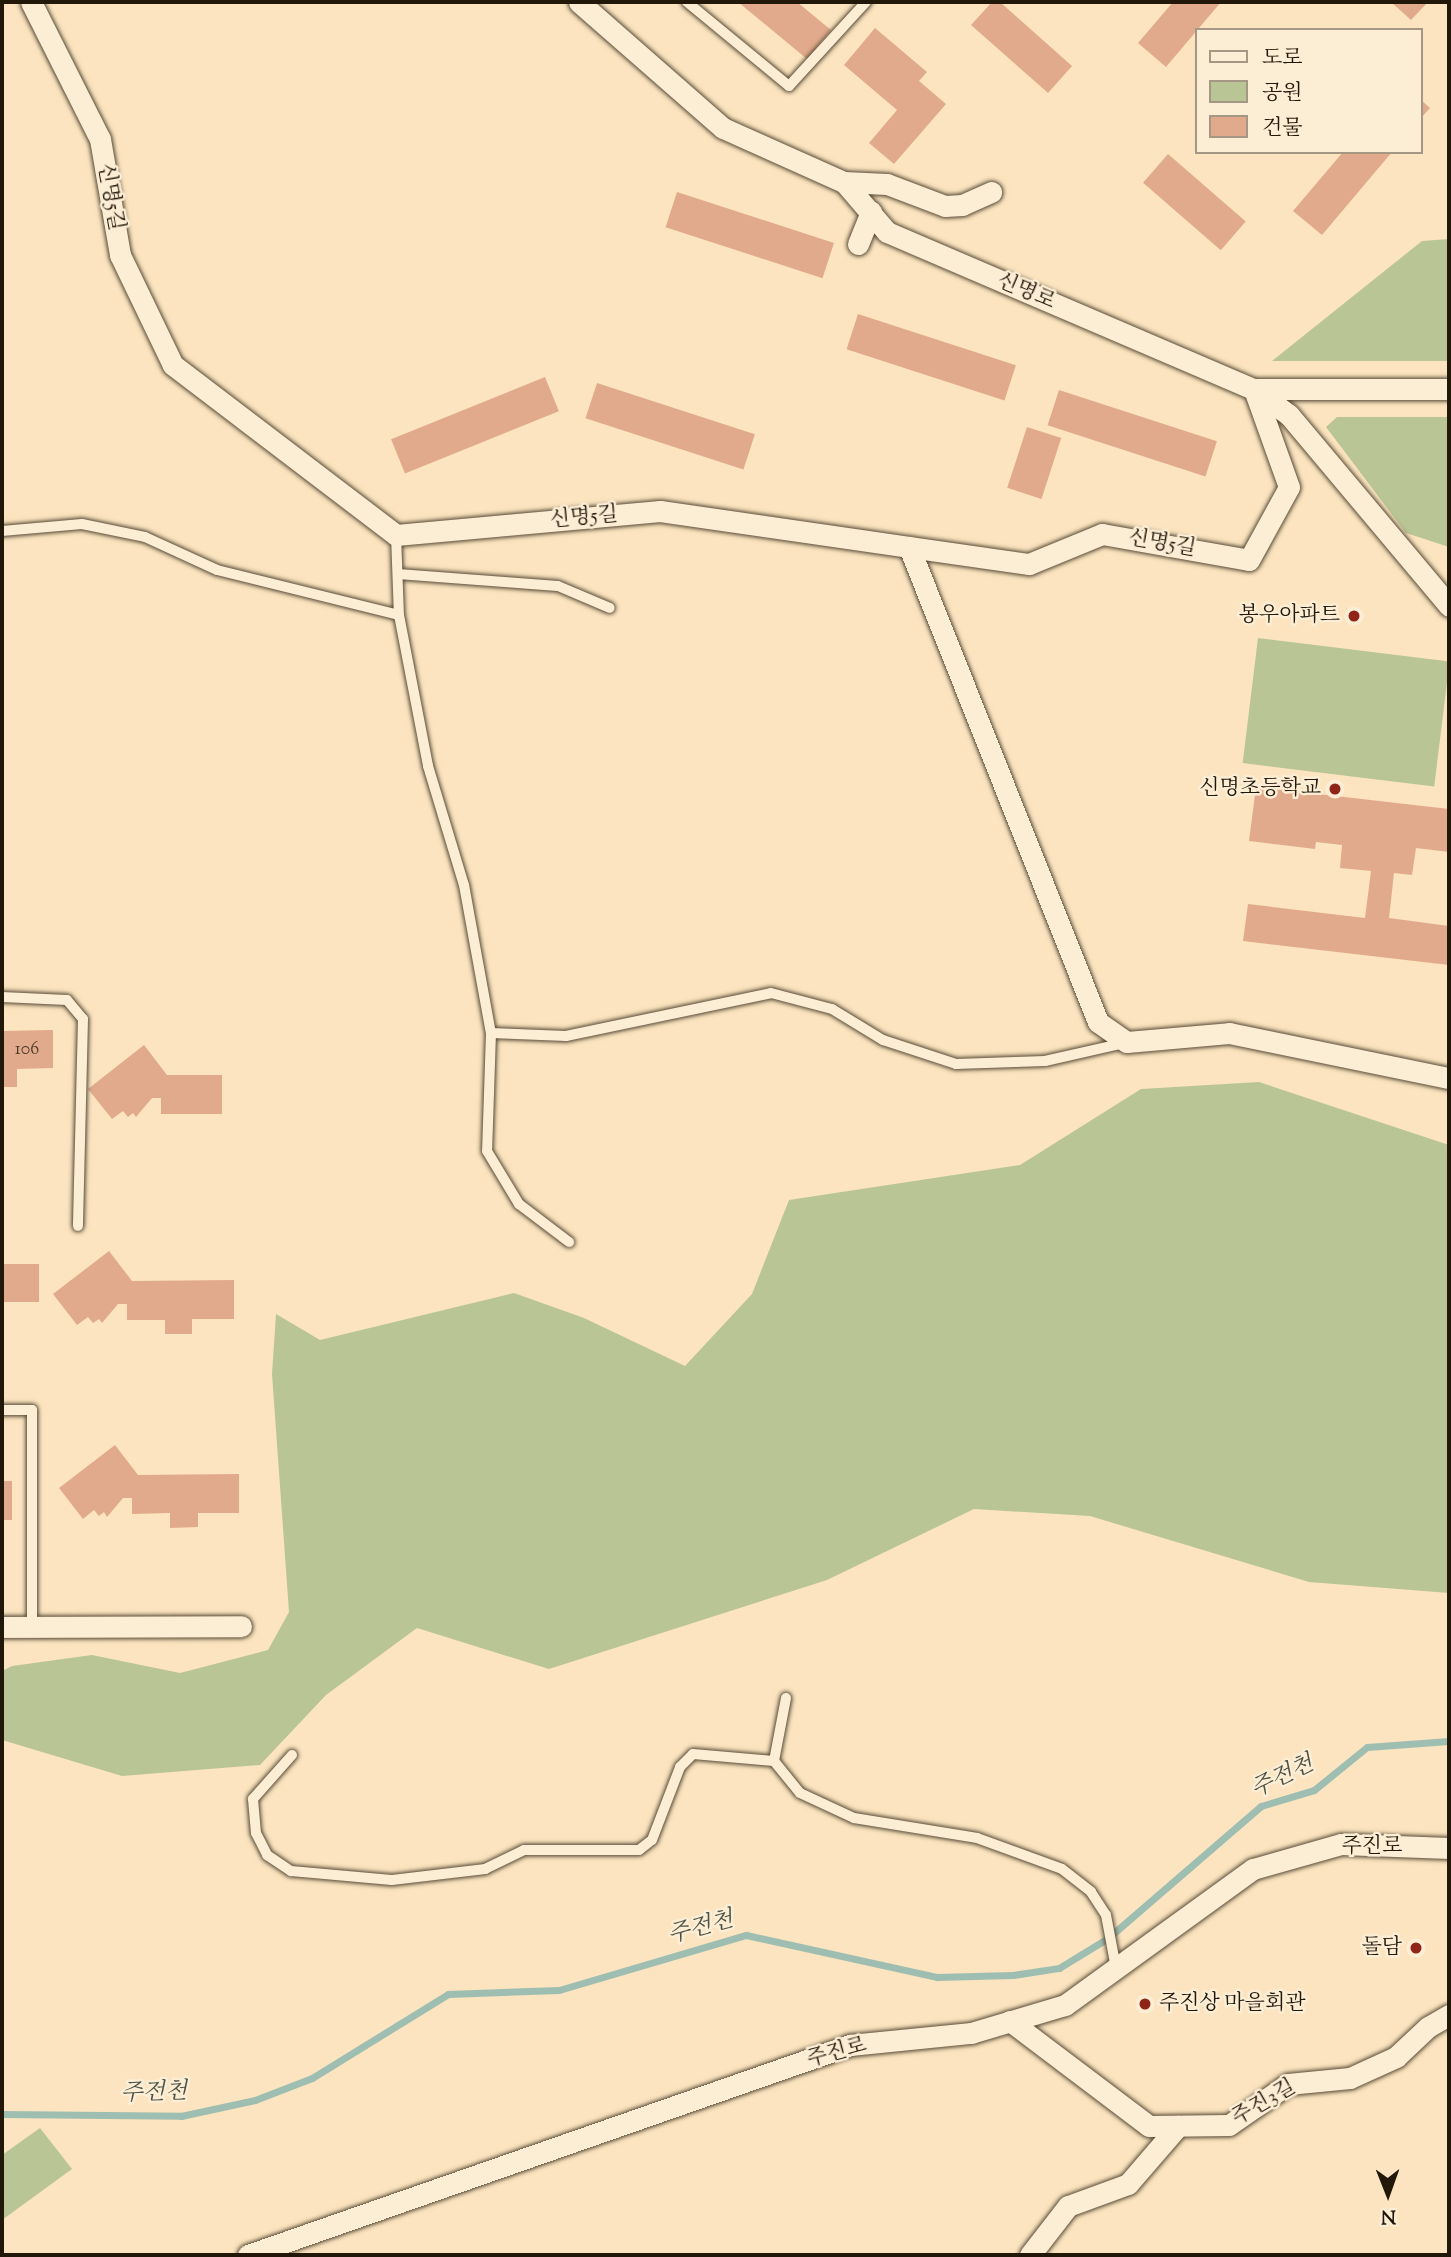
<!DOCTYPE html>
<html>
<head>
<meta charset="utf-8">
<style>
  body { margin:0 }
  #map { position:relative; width:1451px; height:2257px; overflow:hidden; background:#fbe4bf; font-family:"Sorts Mill Goudy","Noto Serif KR",serif }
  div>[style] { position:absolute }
  .green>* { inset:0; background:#bac596; transform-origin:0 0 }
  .stream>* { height:7px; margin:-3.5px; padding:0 3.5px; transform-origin:3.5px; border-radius:3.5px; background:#9fbeb2 }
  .building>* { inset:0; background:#e2aa8c; transform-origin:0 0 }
  .roads { filter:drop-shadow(0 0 2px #584b37) drop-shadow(0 0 2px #584b37) }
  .service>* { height:10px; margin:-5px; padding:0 5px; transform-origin:5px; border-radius:5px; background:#fcedd5 }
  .minor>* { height:21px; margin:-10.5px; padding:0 10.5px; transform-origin:10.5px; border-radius:10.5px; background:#fcedd5 }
  .dots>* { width:19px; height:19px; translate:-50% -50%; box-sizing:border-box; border:4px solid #fcedd5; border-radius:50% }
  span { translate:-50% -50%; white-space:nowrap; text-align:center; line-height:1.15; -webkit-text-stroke:5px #fcedd5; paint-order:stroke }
  .number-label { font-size:18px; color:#513c2a }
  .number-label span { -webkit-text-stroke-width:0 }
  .street-label { font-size:21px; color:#21180a }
  .poi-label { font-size:21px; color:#21180a }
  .right { translate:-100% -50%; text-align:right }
  .left { translate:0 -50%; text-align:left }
  .water-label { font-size:23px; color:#4d5245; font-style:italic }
  .frame { position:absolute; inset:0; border:4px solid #21180a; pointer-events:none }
  .legend { position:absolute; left:1195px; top:28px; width:228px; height:126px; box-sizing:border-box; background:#fcedd5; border:2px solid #a49884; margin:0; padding:9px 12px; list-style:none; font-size:21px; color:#21180a }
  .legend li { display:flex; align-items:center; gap:14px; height:35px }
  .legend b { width:35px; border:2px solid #a49884 }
  .north { position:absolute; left:1353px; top:2159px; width:70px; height:70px; -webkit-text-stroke:5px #fcedd5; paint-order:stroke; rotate:179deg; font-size:19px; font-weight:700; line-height:28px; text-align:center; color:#21180a }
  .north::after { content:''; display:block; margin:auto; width:24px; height:32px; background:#21180a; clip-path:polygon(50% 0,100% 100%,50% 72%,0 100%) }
</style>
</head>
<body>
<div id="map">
  <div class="green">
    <div style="clip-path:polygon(1449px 239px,1449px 361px,1272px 361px,1422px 241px)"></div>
    <div style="clip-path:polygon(1337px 417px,1449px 417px,1449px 547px,1406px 533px,1326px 427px)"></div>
    <div style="left:1258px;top:638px;width:193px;height:126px;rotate:7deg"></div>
    <div style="clip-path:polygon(1259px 1082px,1449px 1145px,1449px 1593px,1309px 1582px,1090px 1516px,974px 1509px,827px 1580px,549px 1669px,417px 1628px,326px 1695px,260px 1765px,122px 1776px,2px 1740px,2px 1671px,12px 1666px,92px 1655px,180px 1673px,268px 1650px,289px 1612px,272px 1374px,276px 1314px,320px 1340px,514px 1293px,584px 1318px,685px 1366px,752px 1294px,789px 1200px,1020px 1165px,1141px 1089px)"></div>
    <div style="clip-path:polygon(40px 2128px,72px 2169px,2px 2220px,2px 2155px)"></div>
  </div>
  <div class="stream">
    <div style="left:2px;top:2114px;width:179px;rotate:0.6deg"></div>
    <div style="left:181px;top:2116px;width:76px;rotate:-12.2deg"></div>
    <div style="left:255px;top:2100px;width:61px;rotate:-21.1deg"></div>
    <div style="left:312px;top:2078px;width:160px;rotate:-31.7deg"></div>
    <div style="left:448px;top:1994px;width:111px;rotate:-2.1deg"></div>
    <div style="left:559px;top:1990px;width:195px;rotate:-16.4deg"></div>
    <div style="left:746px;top:1935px;width:196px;rotate:12.4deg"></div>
    <div style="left:937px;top:1977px;width:76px;rotate:-1.5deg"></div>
    <div style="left:1013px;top:1975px;width:47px;rotate:-8.7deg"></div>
    <div style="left:1059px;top:1968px;width:57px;rotate:-31.5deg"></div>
    <div style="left:1108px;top:1938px;width:202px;rotate:-40.8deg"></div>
    <div style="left:1261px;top:1806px;width:55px;rotate:-16.8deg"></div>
    <div style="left:1314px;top:1790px;width:68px;rotate:-39.1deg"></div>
    <div style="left:1367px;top:1747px;width:82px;rotate:-4.2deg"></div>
  </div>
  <div class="building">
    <div style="clip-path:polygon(738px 2px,797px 2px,831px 30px,807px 59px)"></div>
    <div style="clip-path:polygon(992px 2px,1000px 2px,1072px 66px,1048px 93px,971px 25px)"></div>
    <div style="clip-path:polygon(1173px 2px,1221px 2px,1166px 67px,1138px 43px)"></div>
    <div style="clip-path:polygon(1391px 2px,1428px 2px,1411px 20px)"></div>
    <div style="clip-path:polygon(875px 28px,927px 72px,919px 81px,946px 104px,894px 164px,869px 143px,897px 110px,844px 65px)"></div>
    <div style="clip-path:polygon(1421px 100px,1430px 108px,1421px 118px)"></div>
    <div style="clip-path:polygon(1343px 152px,1392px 152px,1322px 235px,1293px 211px)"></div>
    <div style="left:1168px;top:154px;width:103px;height:38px;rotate:41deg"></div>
    <div style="left:677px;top:192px;width:165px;height:37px;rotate:18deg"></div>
    <div style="left:858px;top:314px;width:166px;height:37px;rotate:18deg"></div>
    <div style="left:545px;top:377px;width:37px;height:166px;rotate:68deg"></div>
    <div style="left:597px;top:383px;width:166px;height:37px;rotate:18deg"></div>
    <div style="left:1059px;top:390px;width:166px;height:37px;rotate:18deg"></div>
    <div style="left:1027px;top:427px;width:36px;height:64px;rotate:18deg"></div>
    <div style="clip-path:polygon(1256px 787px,1449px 809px,1449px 852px,1416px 848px,1412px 875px,1394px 873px,1389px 918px,1449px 926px,1449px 965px,1243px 941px,1248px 904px,1365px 918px,1371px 871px,1340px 868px,1342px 845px,1316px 842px,1315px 849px,1249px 841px)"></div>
    <div style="clip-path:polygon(53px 1030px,53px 1068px,17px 1069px,17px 1087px,2px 1087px,2px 1031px)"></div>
    <div style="clip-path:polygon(144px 1045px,167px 1075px,222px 1075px,222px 1114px,161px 1114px,161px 1098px,152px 1098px,136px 1117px,133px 1113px,128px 1117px,123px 1111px,112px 1119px,88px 1089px)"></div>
    <div style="clip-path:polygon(109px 1251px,132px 1281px,234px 1280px,234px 1319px,192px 1319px,192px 1334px,165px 1334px,165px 1320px,127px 1320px,127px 1304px,118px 1304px,102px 1323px,99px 1319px,93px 1323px,88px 1317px,77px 1325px,53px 1294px)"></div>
    <div style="left:2px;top:1264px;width:37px;height:38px"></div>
    <div style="clip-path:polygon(115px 1445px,138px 1475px,239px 1474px,239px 1513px,198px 1513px,198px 1527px,170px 1528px,170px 1513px,132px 1514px,132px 1498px,123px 1498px,107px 1517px,104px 1512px,99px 1516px,94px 1510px,83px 1519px,59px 1488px)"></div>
    <div style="left:2px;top:1481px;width:10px;height:39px"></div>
  </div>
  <div class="roads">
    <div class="service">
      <div style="left:687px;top:2px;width:132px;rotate:39.5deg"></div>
      <div style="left:789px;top:86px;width:114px;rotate:-47.5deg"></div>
      <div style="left:2px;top:531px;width:80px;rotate:-5deg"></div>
      <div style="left:82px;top:524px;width:64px;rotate:11.7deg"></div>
      <div style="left:145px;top:537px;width:79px;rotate:24.6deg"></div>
      <div style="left:217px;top:570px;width:187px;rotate:13.9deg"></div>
      <div style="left:396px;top:535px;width:80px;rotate:87.9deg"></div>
      <div style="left:399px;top:615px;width:154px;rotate:79.1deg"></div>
      <div style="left:428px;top:766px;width:124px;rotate:73.2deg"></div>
      <div style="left:464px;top:885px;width:150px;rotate:79.7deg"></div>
      <div style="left:491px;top:1033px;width:118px;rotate:91.9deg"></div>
      <div style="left:487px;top:1151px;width:62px;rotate:58.9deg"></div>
      <div style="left:519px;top:1204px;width:63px;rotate:37.2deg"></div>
      <div style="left:398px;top:574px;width:160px;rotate:4.3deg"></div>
      <div style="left:558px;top:586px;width:56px;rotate:22.9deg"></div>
      <div style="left:2px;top:997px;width:65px;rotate:2.6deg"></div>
      <div style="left:67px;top:1000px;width:25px;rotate:50deg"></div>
      <div style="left:83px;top:1019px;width:207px;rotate:91.4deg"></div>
      <div style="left:491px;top:1033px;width:75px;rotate:2.3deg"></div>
      <div style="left:566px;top:1036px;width:209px;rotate:-11.8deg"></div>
      <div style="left:771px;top:993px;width:63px;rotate:14.7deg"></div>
      <div style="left:832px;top:1009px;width:60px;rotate:31.3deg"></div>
      <div style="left:883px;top:1040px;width:77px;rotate:18.2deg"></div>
      <div style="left:956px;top:1064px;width:89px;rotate:-1.9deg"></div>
      <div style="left:1045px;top:1061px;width:82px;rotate:-12.7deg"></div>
      <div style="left:2px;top:1410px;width:30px"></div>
      <div style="left:32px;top:1410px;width:217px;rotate:90deg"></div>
      <div style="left:786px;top:1698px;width:64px;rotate:100.8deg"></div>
      <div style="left:774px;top:1761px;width:41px;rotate:50.9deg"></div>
      <div style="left:800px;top:1793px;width:60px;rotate:24.8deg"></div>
      <div style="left:854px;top:1818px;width:125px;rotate:9.2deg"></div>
      <div style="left:977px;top:1838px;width:90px;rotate:20deg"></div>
      <div style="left:1062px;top:1869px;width:37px;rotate:38deg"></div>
      <div style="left:1091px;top:1892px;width:27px;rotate:57deg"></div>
      <div style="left:1106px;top:1915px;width:54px;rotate:79.3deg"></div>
      <div style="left:292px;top:1755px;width:59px;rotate:131.6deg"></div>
      <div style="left:253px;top:1799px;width:34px;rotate:85deg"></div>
      <div style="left:256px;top:1833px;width:25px;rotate:63deg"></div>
      <div style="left:267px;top:1855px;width:29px;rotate:34deg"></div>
      <div style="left:291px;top:1871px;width:101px;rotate:5.1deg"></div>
      <div style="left:392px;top:1880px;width:94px;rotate:-6.7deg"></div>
      <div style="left:485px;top:1869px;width:43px;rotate:-26deg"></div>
      <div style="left:524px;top:1850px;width:115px"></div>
      <div style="left:639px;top:1850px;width:16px;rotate:-38deg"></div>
      <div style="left:652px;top:1840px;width:78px;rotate:-69deg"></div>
      <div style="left:680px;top:1767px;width:18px;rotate:-45deg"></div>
      <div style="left:693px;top:1754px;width:81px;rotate:4.9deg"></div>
    </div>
    <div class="minor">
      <div style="left:31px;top:2px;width:153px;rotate:63.3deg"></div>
      <div style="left:100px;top:139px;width:118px;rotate:80.2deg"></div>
      <div style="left:120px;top:255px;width:122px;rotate:64.3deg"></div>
      <div style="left:173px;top:365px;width:280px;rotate:37.3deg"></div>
      <div style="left:396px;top:535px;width:265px;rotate:-5.2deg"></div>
      <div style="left:660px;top:511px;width:373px;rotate:8.2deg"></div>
      <div style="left:1029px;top:564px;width:79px;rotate:-22.3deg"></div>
      <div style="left:1102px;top:534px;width:149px;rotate:10deg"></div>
      <div style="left:1249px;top:560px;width:83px;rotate:-61.3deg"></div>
      <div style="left:1289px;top:487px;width:104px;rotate:-109.7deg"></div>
      <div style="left:579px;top:2px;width:191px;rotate:41.2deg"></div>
      <div style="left:723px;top:128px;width:133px;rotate:24.1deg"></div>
      <div style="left:844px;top:182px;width:66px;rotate:49.3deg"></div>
      <div style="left:887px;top:232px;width:399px;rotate:23.2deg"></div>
      <div style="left:1254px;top:389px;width:44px;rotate:36.6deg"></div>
      <div style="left:1289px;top:415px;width:249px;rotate:50deg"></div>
      <div style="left:844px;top:182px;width:43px;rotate:2.7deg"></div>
      <div style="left:887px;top:184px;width:62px;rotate:20.8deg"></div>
      <div style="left:945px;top:206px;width:17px;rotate:-3deg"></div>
      <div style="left:962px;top:205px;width:32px;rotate:-24deg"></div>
      <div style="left:858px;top:244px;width:35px;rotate:-68deg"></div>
      <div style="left:1254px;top:389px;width:195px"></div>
      <div style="left:909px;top:547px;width:511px;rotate:68.3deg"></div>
      <div style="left:1098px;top:1022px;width:35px;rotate:35deg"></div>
      <div style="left:1127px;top:1042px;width:102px;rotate:-5deg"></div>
      <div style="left:1229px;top:1033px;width:225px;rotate:11.6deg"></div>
      <div style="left:2px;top:1627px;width:239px;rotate:-0.2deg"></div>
      <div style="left:1010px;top:2021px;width:174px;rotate:37.1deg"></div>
      <div style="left:1149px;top:2126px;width:80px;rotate:-0.7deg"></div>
      <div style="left:1229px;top:2125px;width:72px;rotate:-34.8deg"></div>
      <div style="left:1288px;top:2084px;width:62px;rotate:-5.5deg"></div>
      <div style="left:1350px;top:2078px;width:51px;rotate:-24.5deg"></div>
      <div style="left:1396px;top:2057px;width:44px;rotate:-43.2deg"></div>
      <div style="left:1428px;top:2027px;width:24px;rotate:-30deg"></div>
      <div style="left:248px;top:2255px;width:638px;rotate:-19.23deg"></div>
      <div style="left:850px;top:2045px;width:122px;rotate:-5.7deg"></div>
      <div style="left:971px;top:2033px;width:98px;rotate:-16.6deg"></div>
      <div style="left:1065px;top:2005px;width:232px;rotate:-35.9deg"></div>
      <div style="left:1253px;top:1869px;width:91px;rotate:-15.9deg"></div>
      <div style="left:1341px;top:1844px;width:108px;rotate:2.1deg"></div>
      <div style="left:1030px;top:2255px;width:62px;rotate:-52.2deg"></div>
      <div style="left:1068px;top:2206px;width:64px;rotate:-20.1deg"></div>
      <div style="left:1128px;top:2184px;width:77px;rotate:-49.2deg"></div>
    </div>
  </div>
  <div class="dots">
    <div style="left:1354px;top:616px;background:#8f2418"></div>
    <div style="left:1335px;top:789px;background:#8f2418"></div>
    <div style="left:1416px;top:1948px;background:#8f2418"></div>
    <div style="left:1145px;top:2004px;background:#8f2418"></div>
  </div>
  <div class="number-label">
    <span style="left:27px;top:1050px">106</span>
  </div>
  <div class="street-label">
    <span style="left:110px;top:197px;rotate:80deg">신명5길</span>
    <span style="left:1026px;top:292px;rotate:23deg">신명로</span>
    <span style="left:584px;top:518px;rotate:-5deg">신명5길</span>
    <span style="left:1162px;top:544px;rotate:10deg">신명5길</span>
    <span style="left:1372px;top:1847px">주진로</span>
    <span style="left:837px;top:2053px;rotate:-15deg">주진로</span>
    <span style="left:1264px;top:2103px;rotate:-30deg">주진3길</span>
  </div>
  <div class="poi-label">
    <span class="right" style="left:1340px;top:616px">봉우아파트</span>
    <span class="right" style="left:1321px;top:789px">신명초등학교</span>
    <span class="right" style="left:1402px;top:1948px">돌담</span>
    <span class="left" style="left:1159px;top:2004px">주진상 마을회관</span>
  </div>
  <div class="water-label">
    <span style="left:1283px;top:1778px;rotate:-26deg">주전천</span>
    <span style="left:701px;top:1929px;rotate:-15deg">주전천</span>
    <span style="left:154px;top:2094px;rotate:-2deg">주전천</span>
  </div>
  <div class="frame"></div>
  <ul class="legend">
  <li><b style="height:9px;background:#fcedd5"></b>도로</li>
  <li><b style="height:19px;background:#bac596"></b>공원</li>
  <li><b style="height:19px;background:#e2aa8c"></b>건물</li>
  </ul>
  <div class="north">N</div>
</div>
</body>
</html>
